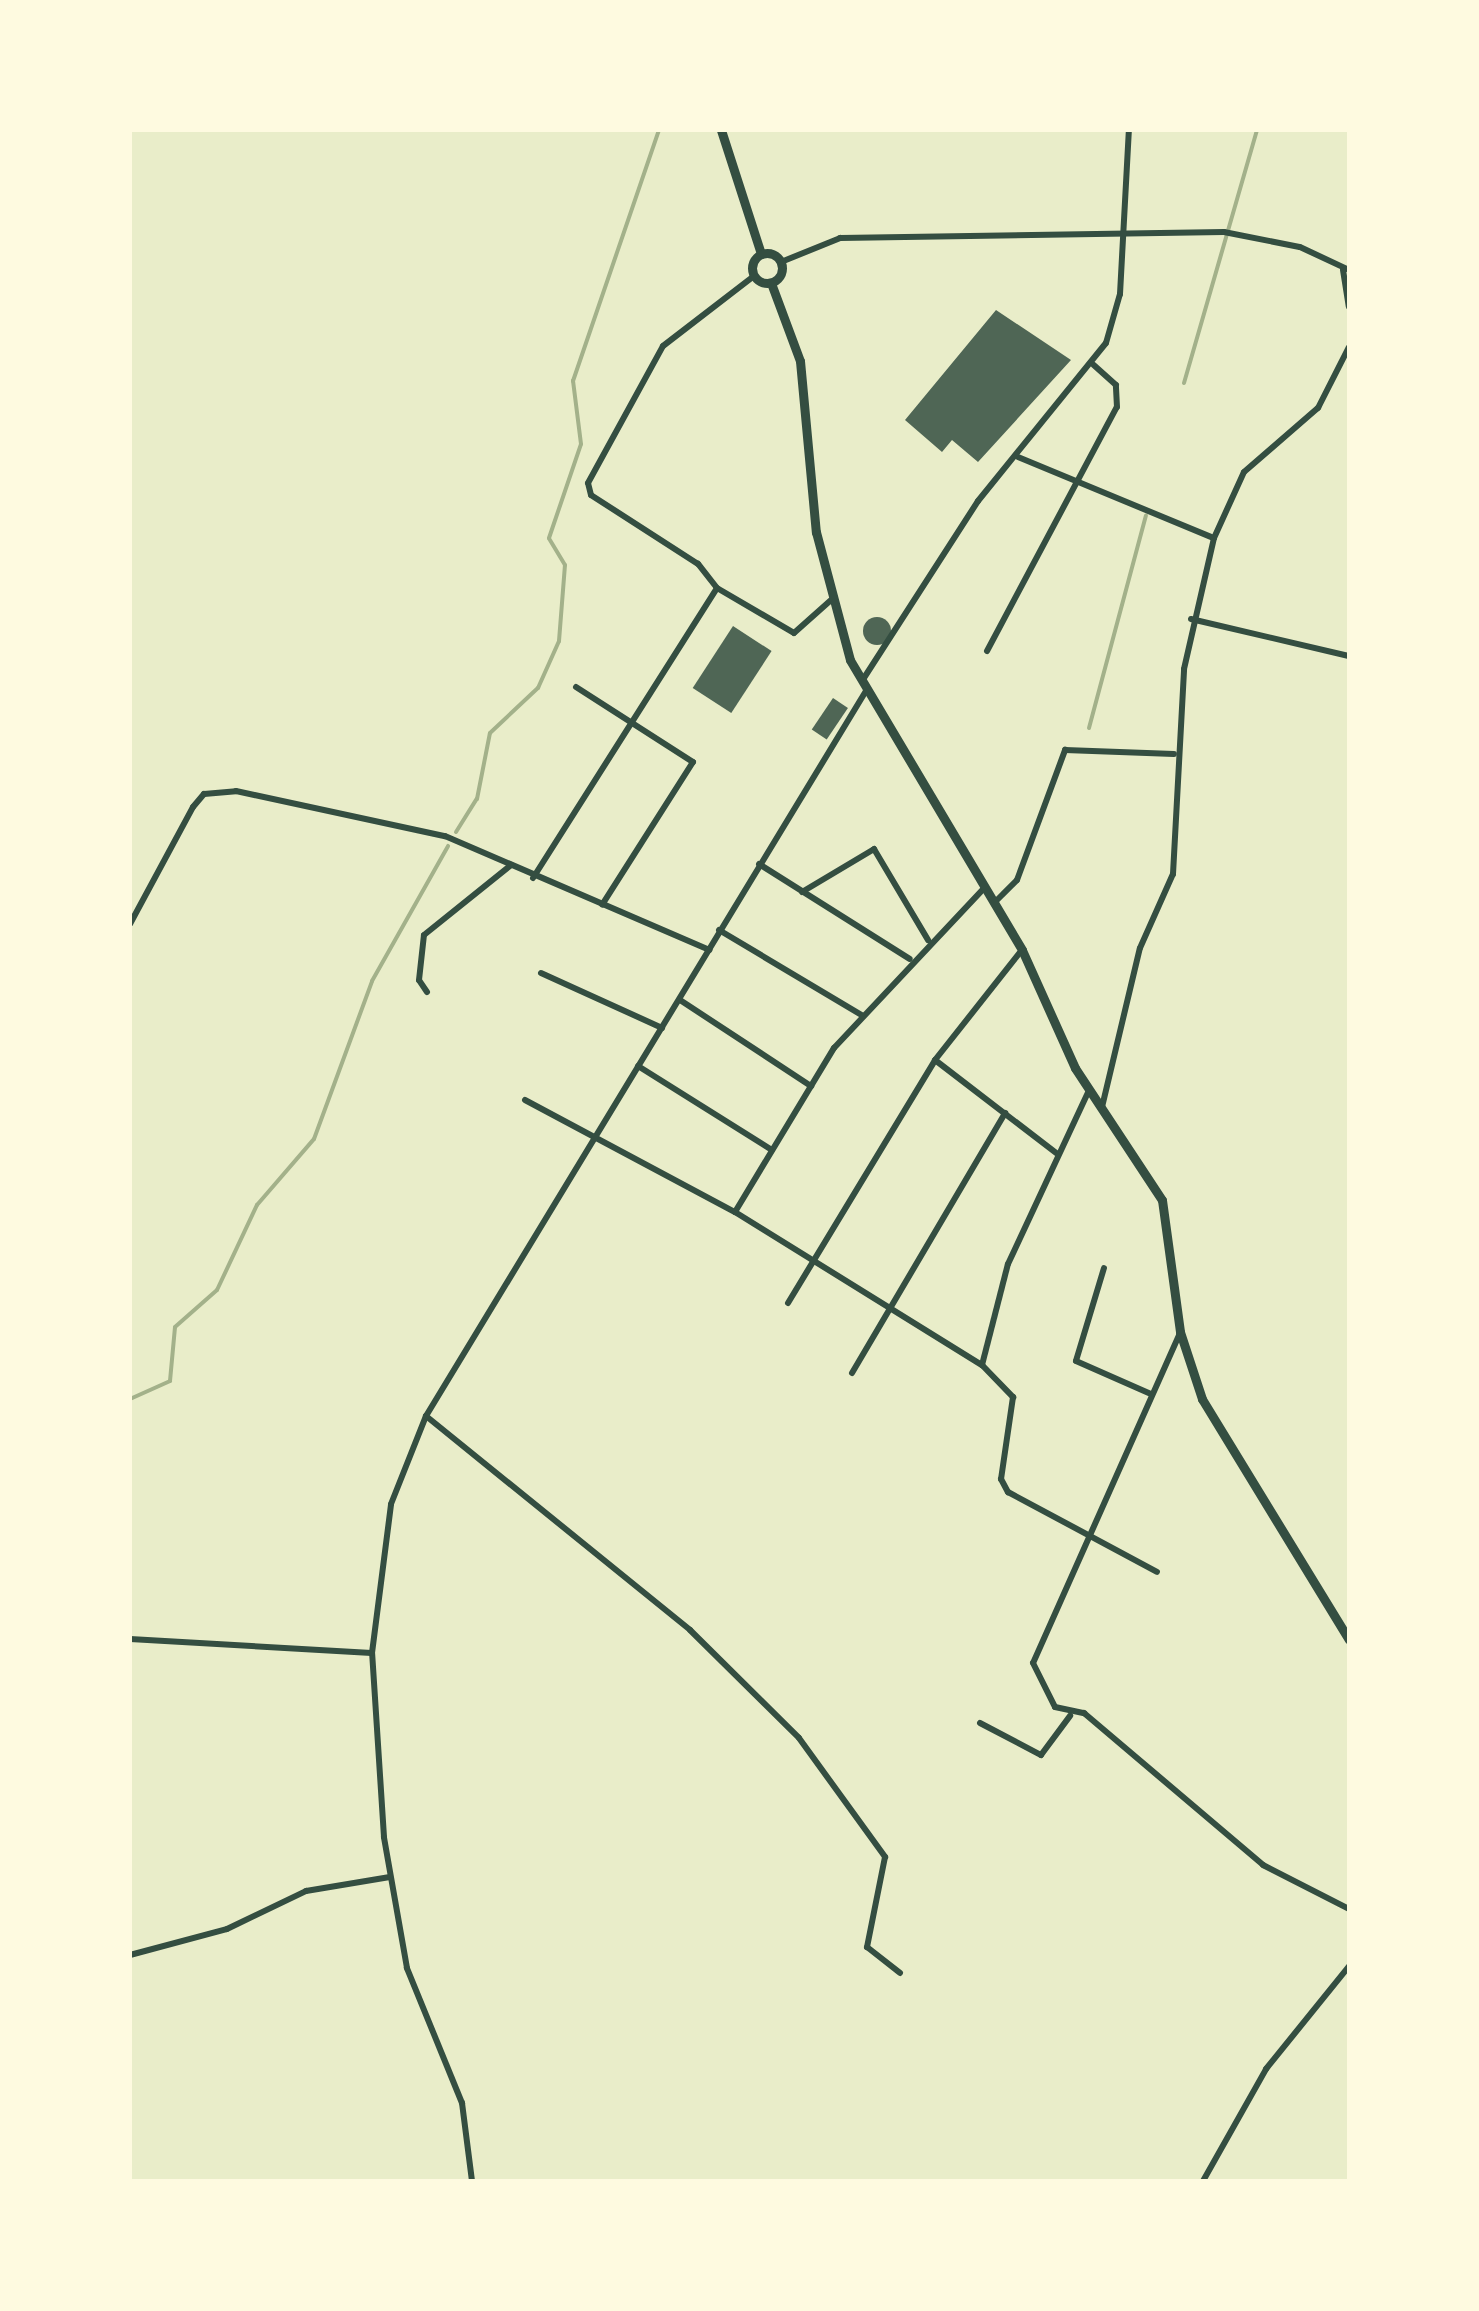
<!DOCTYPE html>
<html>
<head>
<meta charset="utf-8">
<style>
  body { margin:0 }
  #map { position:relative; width:1479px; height:2311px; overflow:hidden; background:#e9edc9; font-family:Inter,sans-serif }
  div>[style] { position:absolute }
  .stream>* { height:4px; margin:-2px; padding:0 2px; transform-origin:2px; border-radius:2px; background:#a3b18a }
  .building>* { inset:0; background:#4f6655; transform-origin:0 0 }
  .round { border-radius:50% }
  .minor>* { height:6px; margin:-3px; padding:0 3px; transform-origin:3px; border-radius:3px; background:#344e41 }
  .tertiary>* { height:9px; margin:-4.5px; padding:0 4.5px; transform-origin:4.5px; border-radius:4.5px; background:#344e41 }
  .tertiary>.ring { margin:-4.5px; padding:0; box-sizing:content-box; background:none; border:9px solid #344e41; border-radius:50% }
  span { translate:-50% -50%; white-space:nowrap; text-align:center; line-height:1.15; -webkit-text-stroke:8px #fefae0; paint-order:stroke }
  .frame { position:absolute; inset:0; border:132px solid #fefae0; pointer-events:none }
</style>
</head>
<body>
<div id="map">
  <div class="stream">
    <div style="left:1184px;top:383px;width:263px;rotate:-73.9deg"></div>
    <div style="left:1089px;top:728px;width:220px;rotate:-75deg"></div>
    <div style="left:456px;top:832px;width:39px;rotate:-58deg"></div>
    <div style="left:477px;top:799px;width:67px;rotate:-78.9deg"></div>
    <div style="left:490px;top:733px;width:66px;rotate:-43.2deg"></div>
    <div style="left:538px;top:688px;width:51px;rotate:-65.9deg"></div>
    <div style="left:559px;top:641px;width:76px;rotate:-85.5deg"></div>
    <div style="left:565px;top:565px;width:31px;rotate:-121deg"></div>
    <div style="left:549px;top:538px;width:99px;rotate:-71.2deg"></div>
    <div style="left:581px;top:444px;width:64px;rotate:-97.2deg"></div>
    <div style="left:573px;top:381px;width:265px;rotate:-71.1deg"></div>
    <div style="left:130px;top:1399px;width:44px;rotate:-24.2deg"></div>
    <div style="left:170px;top:1381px;width:54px;rotate:-84.7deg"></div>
    <div style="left:175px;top:1327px;width:56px;rotate:-41.4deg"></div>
    <div style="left:217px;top:1290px;width:94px;rotate:-64.8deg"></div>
    <div style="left:257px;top:1205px;width:87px;rotate:-49.2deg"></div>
    <div style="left:314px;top:1139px;width:168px;rotate:-69.8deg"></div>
    <div style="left:372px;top:981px;width:155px;rotate:-60.6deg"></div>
  </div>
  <div class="building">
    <div style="clip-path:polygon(996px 310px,1071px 360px,978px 462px,952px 440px,942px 452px,905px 420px)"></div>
    <div class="round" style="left:863px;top:617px;width:28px;height:28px"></div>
    <div style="left:733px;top:626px;width:46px;height:74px;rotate:33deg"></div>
    <div style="left:833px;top:698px;width:18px;height:38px;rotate:34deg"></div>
  </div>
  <div class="minor">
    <div style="left:781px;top:262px;width:64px;rotate:-22.1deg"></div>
    <div style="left:840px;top:238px;width:384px;rotate:-0.9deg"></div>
    <div style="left:1224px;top:232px;width:77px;rotate:11.2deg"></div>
    <div style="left:1300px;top:247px;width:54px;rotate:25.1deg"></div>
    <div style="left:1343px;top:270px;width:37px;rotate:81deg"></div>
    <div style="left:1018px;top:457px;width:212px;rotate:22.5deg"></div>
    <div style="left:717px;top:588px;width:89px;rotate:30.3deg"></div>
    <div style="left:794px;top:633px;width:50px;rotate:-41.7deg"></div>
    <div style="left:1191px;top:619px;width:162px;rotate:13.2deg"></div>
    <div style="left:987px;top:651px;width:276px;rotate:-62deg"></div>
    <div style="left:1117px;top:407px;width:22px;rotate:-93deg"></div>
    <div style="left:1116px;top:385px;width:30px;rotate:-138deg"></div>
    <div style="left:862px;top:681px;width:214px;rotate:-57.2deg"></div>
    <div style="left:978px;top:501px;width:203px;rotate:-51deg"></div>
    <div style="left:1106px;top:343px;width:51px;rotate:-74.1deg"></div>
    <div style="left:1120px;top:294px;width:164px;rotate:-86.9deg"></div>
    <div style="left:576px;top:687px;width:139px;rotate:32.7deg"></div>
    <div style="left:693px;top:762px;width:169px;rotate:122.5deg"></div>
    <div style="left:759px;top:864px;width:178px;rotate:32.2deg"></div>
    <div style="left:533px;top:878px;width:343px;rotate:-57.6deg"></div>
    <div style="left:717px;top:588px;width:31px;rotate:-128deg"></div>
    <div style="left:698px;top:564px;width:127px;rotate:-147.2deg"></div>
    <div style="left:591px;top:495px;width:12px;rotate:-104deg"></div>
    <div style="left:588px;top:483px;width:156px;rotate:-61.3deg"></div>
    <div style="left:663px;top:346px;width:115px;rotate:-37.6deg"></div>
    <div style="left:802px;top:892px;width:84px;rotate:-30.8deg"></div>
    <div style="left:874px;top:849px;width:106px;rotate:59.3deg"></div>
    <div style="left:995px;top:902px;width:31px;rotate:-45deg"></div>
    <div style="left:1017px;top:880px;width:139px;rotate:-69.7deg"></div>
    <div style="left:1065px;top:750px;width:109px;rotate:2.1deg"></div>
    <div style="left:130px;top:924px;width:133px;rotate:-61.7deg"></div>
    <div style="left:193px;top:807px;width:17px;rotate:-50deg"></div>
    <div style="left:204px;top:794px;width:32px;rotate:-5deg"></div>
    <div style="left:236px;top:791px;width:214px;rotate:12.2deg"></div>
    <div style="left:445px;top:836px;width:288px;rotate:23.3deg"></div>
    <div style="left:719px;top:930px;width:168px;rotate:30.8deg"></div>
    <div style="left:541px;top:973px;width:133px;rotate:24.4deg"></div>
    <div style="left:427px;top:992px;width:14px;rotate:-124deg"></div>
    <div style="left:419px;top:980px;width:45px;rotate:-83.7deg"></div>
    <div style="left:424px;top:935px;width:112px;rotate:-38.8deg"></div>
    <div style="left:680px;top:1000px;width:157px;rotate:33.3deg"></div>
    <div style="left:935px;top:1060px;width:153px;rotate:37.5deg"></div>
    <div style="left:638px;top:1066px;width:158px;rotate:32.1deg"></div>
    <div style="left:525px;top:1100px;width:238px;rotate:28.1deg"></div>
    <div style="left:735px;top:1212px;width:291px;rotate:31.8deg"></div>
    <div style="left:982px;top:1365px;width:45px;rotate:45.9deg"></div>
    <div style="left:1013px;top:1397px;width:83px;rotate:98.3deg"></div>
    <div style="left:1001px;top:1479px;width:15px;rotate:62deg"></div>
    <div style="left:1008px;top:1492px;width:169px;rotate:28.2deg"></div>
    <div style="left:1102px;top:1107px;width:163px;rotate:-76.6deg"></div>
    <div style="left:1140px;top:948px;width:81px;rotate:-66deg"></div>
    <div style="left:1173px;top:874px;width:205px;rotate:-86.9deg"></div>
    <div style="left:1184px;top:669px;width:134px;rotate:-77.1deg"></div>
    <div style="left:1214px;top:538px;width:72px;rotate:-65.6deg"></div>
    <div style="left:1244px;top:472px;width:98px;rotate:-40.9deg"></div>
    <div style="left:1318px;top:408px;width:68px;rotate:-63.1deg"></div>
    <div style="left:735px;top:1212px;width:192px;rotate:-58.9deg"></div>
    <div style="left:834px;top:1048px;width:221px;rotate:-46.8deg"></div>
    <div style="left:1104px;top:1268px;width:97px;rotate:106.8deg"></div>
    <div style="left:1076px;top:1361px;width:80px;rotate:23.7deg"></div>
    <div style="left:788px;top:1303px;width:284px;rotate:-58.8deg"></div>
    <div style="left:935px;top:1060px;width:140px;rotate:-51.7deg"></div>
    <div style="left:1180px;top:1333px;width:361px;rotate:114deg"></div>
    <div style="left:1033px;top:1663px;width:49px;rotate:63.4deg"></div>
    <div style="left:1055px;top:1707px;width:30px;rotate:12deg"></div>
    <div style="left:1084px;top:1713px;width:235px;rotate:40.3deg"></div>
    <div style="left:1263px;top:1865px;width:97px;rotate:27.1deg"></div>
    <div style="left:982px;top:1365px;width:104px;rotate:-75.6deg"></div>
    <div style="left:1008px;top:1264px;width:192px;rotate:-65deg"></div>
    <div style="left:852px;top:1373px;width:302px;rotate:-59.5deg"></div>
    <div style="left:426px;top:1416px;width:340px;rotate:39deg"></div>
    <div style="left:690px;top:1630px;width:153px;rotate:44.7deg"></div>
    <div style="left:799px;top:1738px;width:147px;rotate:54.1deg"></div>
    <div style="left:885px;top:1857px;width:92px;rotate:101.3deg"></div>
    <div style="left:867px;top:1947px;width:42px;rotate:38.2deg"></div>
    <div style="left:130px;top:1639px;width:242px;rotate:3.3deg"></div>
    <div style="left:980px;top:1723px;width:69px;rotate:27.7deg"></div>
    <div style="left:1041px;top:1755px;width:49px;rotate:-53.4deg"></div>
    <div style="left:130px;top:1955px;width:100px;rotate:-15deg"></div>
    <div style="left:227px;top:1929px;width:88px;rotate:-25.7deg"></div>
    <div style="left:306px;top:1891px;width:85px;rotate:-9.5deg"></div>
    <div style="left:472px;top:2181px;width:79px;rotate:-97.3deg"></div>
    <div style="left:462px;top:2103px;width:146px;rotate:-112.2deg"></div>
    <div style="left:407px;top:1968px;width:133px;rotate:-100deg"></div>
    <div style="left:384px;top:1837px;width:184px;rotate:-93.7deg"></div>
    <div style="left:372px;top:1653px;width:150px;rotate:-82.7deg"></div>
    <div style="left:391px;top:1504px;width:95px;rotate:-68.3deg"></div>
    <div style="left:426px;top:1416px;width:848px;rotate:-58.75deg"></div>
    <div style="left:1203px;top:2181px;width:129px;rotate:-60.6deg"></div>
    <div style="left:1266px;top:2069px;width:132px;rotate:-51.1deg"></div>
  </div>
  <div class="tertiary">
    <div style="left:721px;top:130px;width:130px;rotate:72.1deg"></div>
    <div class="ring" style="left:752px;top:253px;width:21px;height:21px"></div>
    <div style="left:771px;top:283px;width:83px;rotate:69.6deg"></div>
    <div style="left:800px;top:361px;width:172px;rotate:84.7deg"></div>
    <div style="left:816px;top:532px;width:132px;rotate:75.1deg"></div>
    <div style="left:850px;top:660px;width:337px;rotate:59.3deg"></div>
    <div style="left:1022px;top:950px;width:129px;rotate:65.8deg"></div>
    <div style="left:1075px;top:1068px;width:158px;rotate:56.6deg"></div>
    <div style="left:1162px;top:1200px;width:133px;rotate:82.2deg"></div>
    <div style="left:1180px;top:1332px;width:71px;rotate:71.8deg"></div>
    <div style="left:1202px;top:1399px;width:282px;rotate:58.6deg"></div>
  </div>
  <div class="frame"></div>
</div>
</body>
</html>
